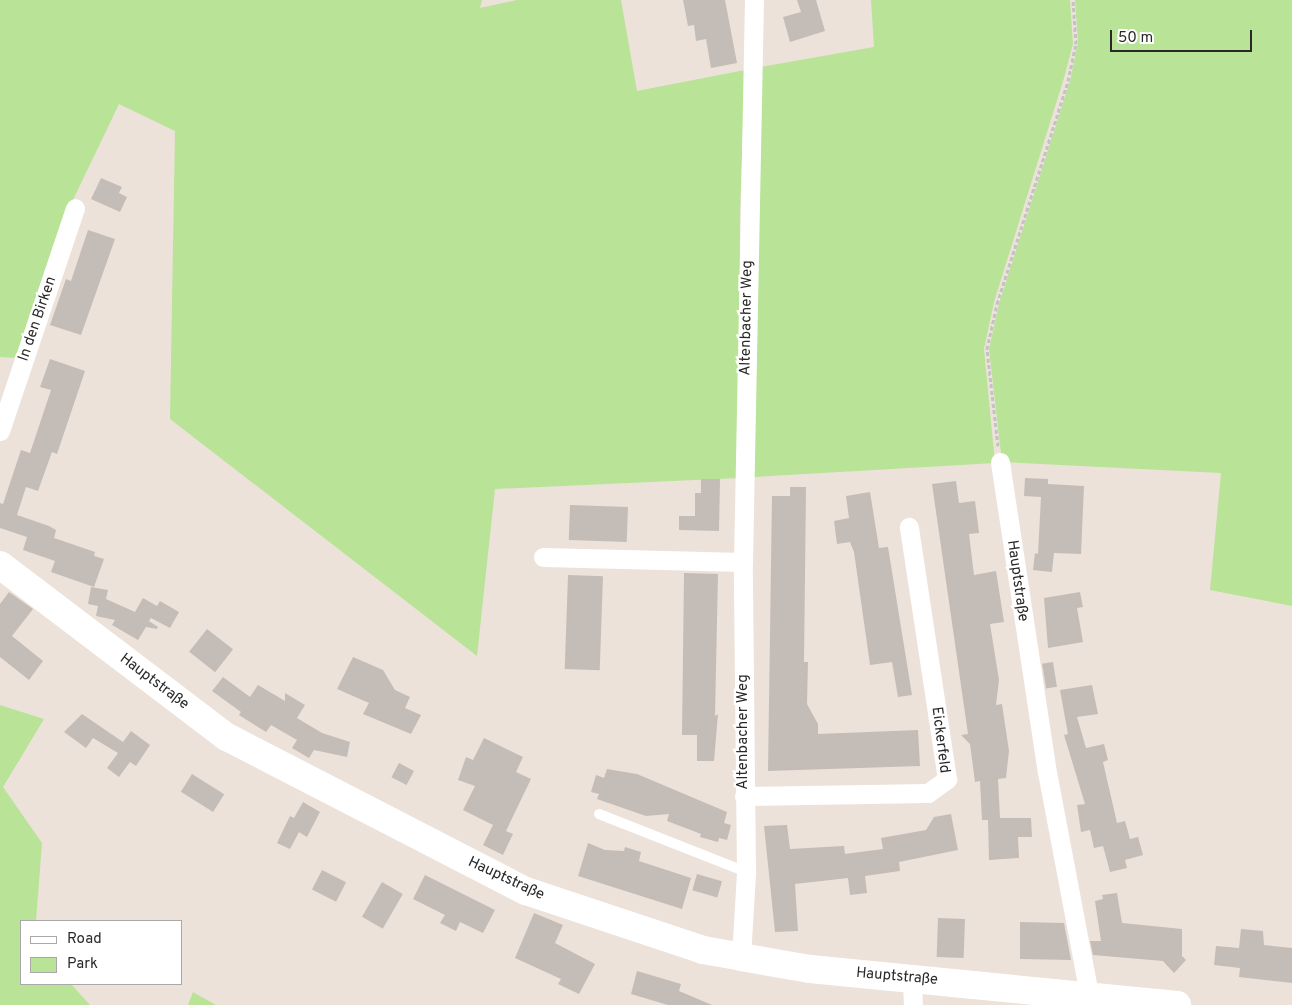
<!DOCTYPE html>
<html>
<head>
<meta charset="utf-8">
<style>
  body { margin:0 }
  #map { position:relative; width:1292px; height:1005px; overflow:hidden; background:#ece2da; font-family:Overpass,sans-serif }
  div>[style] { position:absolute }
  .green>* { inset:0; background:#b9e396 }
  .building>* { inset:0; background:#c4bcb7; transform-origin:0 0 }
  .path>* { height:3px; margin-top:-1.5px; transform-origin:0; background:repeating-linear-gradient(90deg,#c3c3c3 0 4px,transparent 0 6.5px) }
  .service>* { height:10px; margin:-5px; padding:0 5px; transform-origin:5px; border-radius:5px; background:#fff }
  .minor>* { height:19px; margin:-9.5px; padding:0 9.5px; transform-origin:9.5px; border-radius:9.5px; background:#fff }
  .secondary>* { height:28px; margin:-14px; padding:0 14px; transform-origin:14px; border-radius:14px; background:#fff }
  span { translate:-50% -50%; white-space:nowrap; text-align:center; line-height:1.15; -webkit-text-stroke:4.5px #fff; paint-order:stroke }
  .street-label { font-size:15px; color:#292929 }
  .legend { position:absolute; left:20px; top:920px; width:162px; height:65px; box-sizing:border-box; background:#fff; border:1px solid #a9a9a9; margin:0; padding:6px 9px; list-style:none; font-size:15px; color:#292929 }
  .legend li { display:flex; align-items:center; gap:10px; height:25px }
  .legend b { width:25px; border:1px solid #a9a9a9 }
  .scale { position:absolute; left:1110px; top:30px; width:142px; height:22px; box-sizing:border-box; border:2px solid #292929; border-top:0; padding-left:6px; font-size:15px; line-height:18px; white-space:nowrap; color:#292929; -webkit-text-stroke:4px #fff; paint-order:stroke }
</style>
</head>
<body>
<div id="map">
  <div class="green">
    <div style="clip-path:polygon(0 0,482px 0,480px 8px,517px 0,621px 0,637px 91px,745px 70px,740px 211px,739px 478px,495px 489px,477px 656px,170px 419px,175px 131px,119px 104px,73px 200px,19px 358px,0 357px)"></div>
    <div style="clip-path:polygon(871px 0,1070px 0,1073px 44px,1064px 78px,994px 302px,984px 349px,995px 463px,754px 477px,761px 67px,874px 47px)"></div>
    <div style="clip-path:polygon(1075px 0,1292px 0,1292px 606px,1210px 590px,1221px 473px,1002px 462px,989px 349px,999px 304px,1070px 81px,1078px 42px)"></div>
    <div style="clip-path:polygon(0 705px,44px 719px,3px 787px,42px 843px,36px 921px,21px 921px,21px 984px,71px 984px,90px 1005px,0 1005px)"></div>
    <div style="clip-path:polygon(193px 992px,216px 1005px,188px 1005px)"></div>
  </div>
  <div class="building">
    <div style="clip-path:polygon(683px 0,725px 0,737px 63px,711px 68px,706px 39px,696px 41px,694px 25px,688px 26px)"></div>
    <div style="clip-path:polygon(797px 0,816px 0,825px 31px,790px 42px,783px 17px,801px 12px)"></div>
    <div style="clip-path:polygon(101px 178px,122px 187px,119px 193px,127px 197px,120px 212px,91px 199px)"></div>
    <div style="clip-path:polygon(88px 230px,115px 239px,81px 335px,50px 325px,66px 279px,71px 281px)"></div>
    <div style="clip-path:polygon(50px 359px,85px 371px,57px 454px,52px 452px,38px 491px,26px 487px,17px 515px,49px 526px,56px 530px,54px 538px,95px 552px,94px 556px,104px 559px,94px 587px,51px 572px,55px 561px,23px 550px,27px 537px,0 528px,0 503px,3px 504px,21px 450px,30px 453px,51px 390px,40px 387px)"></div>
    <div style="clip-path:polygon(1025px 478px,1048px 479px,1048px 484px,1084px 486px,1081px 554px,1054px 553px,1052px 572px,1033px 570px,1035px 553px,1038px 554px,1041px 497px,1024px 496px)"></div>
    <div style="clip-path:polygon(701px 479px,720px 479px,719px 531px,679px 530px,679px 516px,695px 516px,695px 493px,701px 493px)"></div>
    <div style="clip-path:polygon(956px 481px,959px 503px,975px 501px,979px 533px,969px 534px,974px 575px,996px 571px,1004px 622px,990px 624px,999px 680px,996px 705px,1002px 704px,1009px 751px,1006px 778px,998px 779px,1000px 818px,1031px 818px,1032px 837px,1018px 837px,1019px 858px,989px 860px,988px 820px,982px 820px,980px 781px,975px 782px,970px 744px,961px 735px,968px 734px,932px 484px)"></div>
    <div style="clip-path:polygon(790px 487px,806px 487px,804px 662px,808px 662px,807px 704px,818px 724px,818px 734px,918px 730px,920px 766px,768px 771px,772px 496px,790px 496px)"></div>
    <div style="clip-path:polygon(870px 492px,879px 548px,888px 547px,912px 695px,898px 697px,892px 662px,870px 665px,854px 552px,850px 542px,837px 544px,834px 521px,849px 518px,846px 496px)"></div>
    <div style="left:570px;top:505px;width:58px;height:35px;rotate:2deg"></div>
    <div style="clip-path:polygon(684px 573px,718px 574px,715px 716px,718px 714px,714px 761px,697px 761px,697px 735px,682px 735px)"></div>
    <div style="left:568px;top:575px;width:35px;height:94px;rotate:2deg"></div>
    <div style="clip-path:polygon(91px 587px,108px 590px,106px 599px,135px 612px,143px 598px,157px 606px,160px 601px,179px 612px,170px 628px,151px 618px,149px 621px,158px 627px,157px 629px,146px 627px,138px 640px,112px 625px,115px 620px,96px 616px,98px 606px,88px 604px)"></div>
    <div style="clip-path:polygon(9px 592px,33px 609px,12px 636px,43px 661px,29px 680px,0 657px,0 604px)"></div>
    <div style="clip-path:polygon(1080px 592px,1083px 607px,1077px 608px,1083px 642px,1048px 648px,1044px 598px)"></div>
    <div style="left:207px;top:629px;width:33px;height:29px;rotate:38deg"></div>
    <div style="clip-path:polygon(353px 657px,383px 670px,395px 690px,410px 697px,405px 708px,421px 715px,411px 734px,363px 714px,369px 703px,337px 689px)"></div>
    <div style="left:1053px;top:662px;width:25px;height:11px;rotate:81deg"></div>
    <div style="clip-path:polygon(223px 677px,250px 697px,258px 685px,285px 701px,285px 693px,305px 705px,297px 718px,322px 733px,350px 742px,347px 757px,314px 750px,309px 758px,292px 748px,297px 740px,271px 725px,266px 732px,239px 715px,241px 712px,212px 691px)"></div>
    <div style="clip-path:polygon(1092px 685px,1098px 714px,1077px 717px,1086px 748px,1104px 744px,1108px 760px,1103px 762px,1117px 823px,1125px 821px,1130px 839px,1138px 837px,1143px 855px,1125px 860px,1127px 868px,1110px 872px,1103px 846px,1094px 848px,1090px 830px,1081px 832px,1077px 805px,1085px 804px,1064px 735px,1068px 734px,1060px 690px)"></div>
    <div style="clip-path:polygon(82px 714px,123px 742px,131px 731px,150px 745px,136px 766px,130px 762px,119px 777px,107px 768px,118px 753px,93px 738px,86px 748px,64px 732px)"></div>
    <div style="clip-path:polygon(484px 738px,523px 757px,516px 772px,531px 779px,506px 831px,513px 834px,503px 855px,483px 845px,493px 825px,463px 810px,475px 786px,458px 780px,466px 757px,473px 760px)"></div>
    <div style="left:399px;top:763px;width:17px;height:16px;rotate:28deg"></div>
    <div style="clip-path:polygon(607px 769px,637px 774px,727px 812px,724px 823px,731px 825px,727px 840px,719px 838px,718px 842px,700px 837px,701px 834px,667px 821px,669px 814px,646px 816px,597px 799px,599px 794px,591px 792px,596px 775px,604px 778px)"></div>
    <div style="left:192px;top:774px;width:38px;height:21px;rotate:32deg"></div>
    <div style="clip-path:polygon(303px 802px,320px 812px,307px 837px,299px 832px,290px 849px,277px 843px,290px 816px,294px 818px)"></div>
    <div style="clip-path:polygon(951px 814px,958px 850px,899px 862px,900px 871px,865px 876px,867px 893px,850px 895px,848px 878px,795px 884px,798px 931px,775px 932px,764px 826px,787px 825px,790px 849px,844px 846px,845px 854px,883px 849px,881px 838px,926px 830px,934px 817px)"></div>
    <div style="clip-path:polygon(588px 843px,605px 850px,624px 851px,625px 847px,641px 852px,639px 861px,691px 878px,682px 909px,578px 876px)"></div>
    <div style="left:322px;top:870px;width:27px;height:22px;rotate:27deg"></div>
    <div style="left:697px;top:874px;width:26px;height:17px;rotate:16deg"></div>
    <div style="clip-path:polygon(425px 875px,495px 910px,483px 933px,460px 922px,456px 931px,440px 923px,445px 915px,413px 899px)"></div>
    <div style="left:382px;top:882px;width:24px;height:40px;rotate:30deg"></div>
    <div style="clip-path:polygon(1117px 893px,1122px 923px,1182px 929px,1182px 956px,1186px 960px,1174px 973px,1163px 961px,1093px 955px,1090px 941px,1101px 941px,1095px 901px,1103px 899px,1102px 895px)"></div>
    <div style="clip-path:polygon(534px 913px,563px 925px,555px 943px,595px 964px,579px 994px,558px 984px,561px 979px,515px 958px)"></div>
    <div style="left:938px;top:918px;width:27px;height:39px;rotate:2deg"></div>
    <div style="clip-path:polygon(1020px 922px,1064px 923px,1071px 960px,1020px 959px)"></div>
    <div style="clip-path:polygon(1241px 929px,1263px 931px,1264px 945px,1292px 948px,1292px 983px,1239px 977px,1240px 968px,1214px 965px,1216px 946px,1239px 948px)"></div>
    <div style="clip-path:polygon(637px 971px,681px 984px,679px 991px,712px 1005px,668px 1005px,631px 994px)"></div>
  </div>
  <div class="path">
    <div style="left:998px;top:446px;width:98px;rotate:-96.5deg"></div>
    <div style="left:987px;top:349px;width:46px;rotate:-77.5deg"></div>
    <div style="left:997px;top:304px;width:234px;rotate:-72.3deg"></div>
    <div style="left:1068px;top:81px;width:38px;rotate:-78deg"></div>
    <div style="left:1076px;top:44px;width:44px;rotate:-93.9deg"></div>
  </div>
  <div class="service">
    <div style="left:599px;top:814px;width:158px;rotate:21.5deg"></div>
  </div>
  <div class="minor">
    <div style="left:0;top:431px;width:235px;rotate:-71.4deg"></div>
    <div style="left:1000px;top:462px;width:314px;rotate:81.4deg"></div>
    <div style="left:1047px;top:772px;width:227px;rotate:79.3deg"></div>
    <div style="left:543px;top:557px;width:200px;rotate:1.4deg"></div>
    <div style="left:744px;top:796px;width:184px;rotate:-0.9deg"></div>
    <div style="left:928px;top:793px;width:24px;rotate:-36deg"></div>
    <div style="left:947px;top:779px;width:255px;rotate:-98.6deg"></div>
    <div style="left:741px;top:957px;width:85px;rotate:-86.6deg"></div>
    <div style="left:746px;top:872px;width:310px;rotate:-90.6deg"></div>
    <div style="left:743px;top:562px;width:562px;rotate:-88.88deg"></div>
    <div style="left:912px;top:979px;width:26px;rotate:88deg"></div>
  </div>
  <div class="secondary">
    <div style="left:0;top:565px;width:285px;rotate:37.2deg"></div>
    <div style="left:227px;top:737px;width:336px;rotate:27.3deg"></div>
    <div style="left:526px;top:891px;width:187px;rotate:18.4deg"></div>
    <div style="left:703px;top:950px;width:39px;rotate:10deg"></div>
    <div style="left:741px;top:957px;width:70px;rotate:9.9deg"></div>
    <div style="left:810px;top:969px;width:369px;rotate:5.6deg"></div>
  </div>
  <div class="street-label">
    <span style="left:747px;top:318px;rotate:-89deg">Altenbacher Weg</span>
    <span style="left:38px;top:319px;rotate:-71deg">In den Birken</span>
    <span style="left:1017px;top:581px;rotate:82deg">Hauptstraße</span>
    <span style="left:154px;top:682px;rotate:37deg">Hauptstraße</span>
    <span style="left:744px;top:732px;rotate:-90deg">Altenbacher Weg</span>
    <span style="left:940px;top:740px;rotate:83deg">Eickerfeld</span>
    <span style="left:506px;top:879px;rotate:25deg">Hauptstraße</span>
    <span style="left:897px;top:977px;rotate:5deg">Hauptstraße</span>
  </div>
  <ul class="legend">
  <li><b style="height:6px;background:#fff"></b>Road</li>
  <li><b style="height:14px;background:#b9e396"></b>Park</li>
  </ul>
  <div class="scale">50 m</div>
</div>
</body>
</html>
